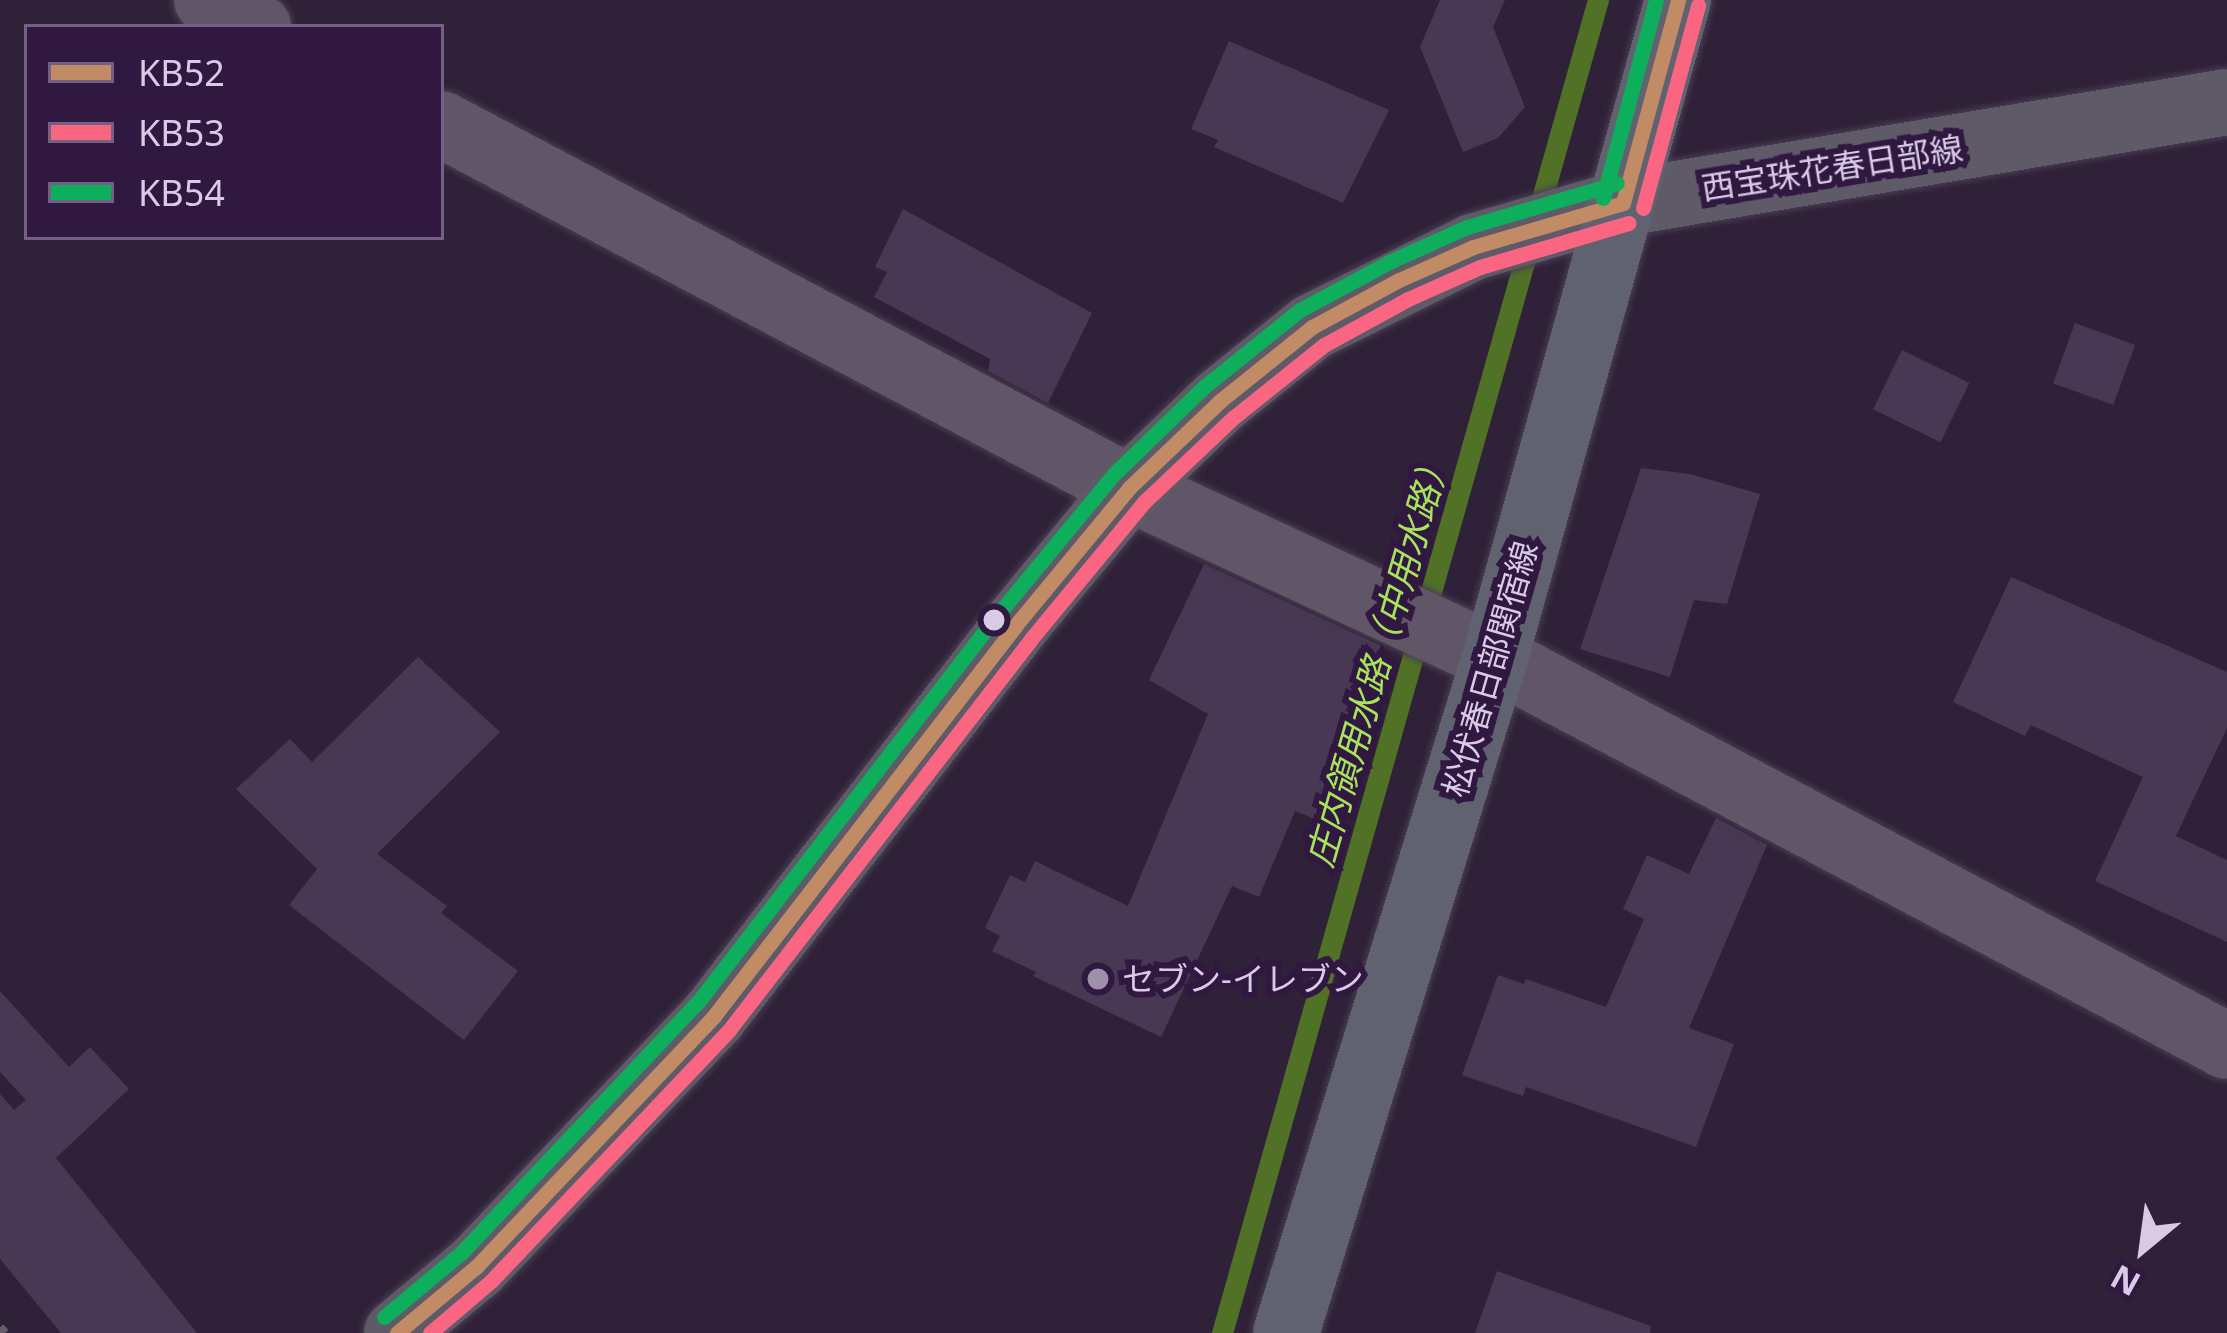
<!DOCTYPE html>
<html>
<head>
<meta charset="utf-8">
<style>
  body { margin:0 }
  #map { position:relative; width:2227px; height:1333px; overflow:hidden; background:#2f2138; font-family:"Noto Sans","Noto Sans JP",sans-serif }
  div>[style] { position:absolute }
  .stream>* { height:21px; margin:-10.5px; padding:0 10.5px; transform-origin:10.5px; border-radius:10.5px; background:#517127 }
  .building>* { inset:0; background:#493853; transform-origin:0 0 }
  .path>* { height:8px; margin-top:-4px; transform-origin:0; background:repeating-linear-gradient(90deg,#655c6c 0 12px,transparent 0 18px) }
  .roads { filter:drop-shadow(0 0 3px #493e52) drop-shadow(0 0 3px #493e52) }
  .minor>* { height:66px; margin:-33px; padding:0 33px; transform-origin:33px; border-radius:33px; background:#605667 }
  .tertiary>* { height:66px; margin:-33px; padding:0 33px; transform-origin:33px; border-radius:33px; background:#605667 }
  .secondary>* { height:66px; margin:-33px; padding:0 33px; transform-origin:33px; border-radius:33px; background:#5f5a68 }
  .primary>* { height:66px; margin:-33px; padding:0 33px; transform-origin:33px; border-radius:33px; background:#61626f }
  .bus-1>* { height:15px; margin:-7.5px; padding:0 7.5px; transform-origin:7.5px; border-radius:7.5px; background:#c18c65 }
  .bus-2>* { height:15px; margin:-7.5px; padding:0 7.5px; transform-origin:7.5px; border-radius:7.5px; background:#fa6682 }
  .bus-3>* { height:15px; margin:-7.5px; padding:0 7.5px; transform-origin:7.5px; border-radius:7.5px; background:#0daf5c }
  .dots>* { width:33px; height:33px; translate:-50% -50%; box-sizing:border-box; border:6px solid #301841; border-radius:50% }
  span { translate:-50% -50%; white-space:nowrap; text-align:center; line-height:1.15; -webkit-text-stroke:12px #301841; paint-order:stroke }
  .street-label { font-size:33px; color:#d9cbe5 }
  .poi-label { font-size:33px; color:#d9cbe5 }
  .left { translate:0 -50%; text-align:left }
  .water-label { font-size:36px; color:#a7e45b; font-style:italic }
  .legend { position:absolute; left:24px; top:24px; width:420px; height:216px; box-sizing:border-box; background:#301841; border:3px solid #746083; margin:0; padding:15px 21px; list-style:none; font-size:36px; color:#d9cbe5 }
  .legend li { display:flex; align-items:center; gap:24px; height:60px }
  .legend b { width:60px; border:3px solid #746083 }
  .north { position:absolute; left:2083px; top:1189px; width:120px; height:120px; -webkit-text-stroke:9px #301841; paint-order:stroke; rotate:209deg; font-size:33px; font-weight:700; line-height:48px; text-align:center; color:#d9cbe5 }
  .north::after { content:''; display:block; margin:auto; width:42px; height:54px; background:#d9cbe5; clip-path:polygon(50% 0,100% 100%,50% 72%,0 100%) }
</style>
</head>
<body>
<div id="map">
  <div class="stream">
    <div style="left:1222px;top:1333px;width:1385px;rotate:-74.25deg"></div>
  </div>
  <div class="building">
    <div style="clip-path:polygon(1440px 0,1505px 0,1493px 27px,1525px 107px,1498px 138px,1463px 152px,1420px 47px)"></div>
    <div style="clip-path:polygon(1229px 41px,1389px 110px,1343px 203px,1214px 147px,1218px 140px,1191px 129px)"></div>
    <div style="clip-path:polygon(903px 209px,1092px 313px,1048px 403px,988px 371px,990px 359px,874px 297px,887px 272px,875px 267px)"></div>
    <div style="left:2075px;top:323px;width:64px;height:64px;rotate:20deg"></div>
    <div style="left:1902px;top:350px;width:75px;height:66px;rotate:26deg"></div>
    <div style="clip-path:polygon(1641px 468px,1690px 474px,1760px 494px,1727px 604px,1694px 600px,1670px 677px,1580px 649px)"></div>
    <div style="clip-path:polygon(1204px 564px,1381px 646px,1345px 711px,1361px 716px,1317px 820px,1295px 811px,1259px 897px,1232px 886px,1161px 1037px,1033px 976px,1036px 972px,992px 951px,1000px 936px,985px 928px,1010px 875px,1025px 882px,1035px 861px,1128px 906px,1208px 714px,1149px 680px)"></div>
    <div style="clip-path:polygon(2011px 577px,2227px 672px,2227px 728px,2176px 836px,2227px 860px,2227px 942px,2095px 881px,2143px 777px,2031px 725px,2025px 736px,1953px 702px)"></div>
    <div style="clip-path:polygon(418px 657px,500px 732px,377px 854px,447px 906px,441px 913px,518px 971px,464px 1040px,289px 905px,317px 869px,236px 789px,290px 739px,312px 762px)"></div>
    <div style="clip-path:polygon(1716px 818px,1767px 845px,1689px 1028px,1734px 1044px,1696px 1147px,1526px 1087px,1523px 1096px,1462px 1075px,1498px 975px,1524px 984px,1526px 979px,1606px 1007px,1644px 919px,1623px 909px,1647px 855px,1689px 874px)"></div>
    <div style="clip-path:polygon(0 991px,69px 1067px,90px 1047px,129px 1089px,56px 1158px,197px 1333px,61px 1333px,0 1259px,0 1094px,14px 1110px,26px 1100px,0 1072px)"></div>
    <div style="clip-path:polygon(1497px 1271px,1651px 1326px,1650px 1333px,1475px 1333px)"></div>
  </div>
  <div class="path">
    <div style="left:0;top:1327px;width:8px;rotate:45deg"></div>
  </div>
  <div class="roads">
    <div class="minor">
      <div style="left:1129px;top:488px;width:404px;rotate:24.9deg"></div>
      <div style="left:1495px;top:658px;width:828px;rotate:27.93deg"></div>
    </div>
    <div class="tertiary">
      <div style="left:207px;top:0;width:58px;rotate:27.9deg"></div>
      <div style="left:441px;top:124px;width:778px;rotate:27.88deg"></div>
    </div>
    <div class="secondary">
      <div style="left:397px;top:1333px;width:103px;rotate:-39.9deg"></div>
      <div style="left:476px;top:1267px;width:346px;rotate:-46.5deg"></div>
      <div style="left:714px;top:1016px;width:493px;rotate:-52.3deg"></div>
      <div style="left:1015px;top:626px;width:179px;rotate:-50.4deg"></div>
      <div style="left:1129px;top:488px;width:126px;rotate:-43.7deg"></div>
      <div style="left:1220px;top:401px;width:118px;rotate:-38.8deg"></div>
      <div style="left:1312px;top:327px;width:180px;rotate:-26.4deg"></div>
      <div style="left:1473px;top:247px;width:156px;rotate:-16.3deg"></div>
      <div style="left:1623px;top:203px;width:612px;rotate:-9.49deg"></div>
    </div>
    <div class="primary">
      <div style="left:1286px;top:1333px;width:707px;rotate:-72.8deg"></div>
      <div style="left:1495px;top:658px;width:683px;rotate:-74.46deg"></div>
    </div>
  </div>
  <div class="bus-1">
    <div style="left:1623px;top:203px;width:210px;rotate:-74.8deg"></div>
    <div style="left:397px;top:1333px;width:103px;rotate:-39.9deg"></div>
    <div style="left:476px;top:1267px;width:346px;rotate:-46.5deg"></div>
    <div style="left:714px;top:1016px;width:493px;rotate:-52.3deg"></div>
    <div style="left:1015px;top:626px;width:179px;rotate:-50.4deg"></div>
    <div style="left:1129px;top:488px;width:126px;rotate:-43.7deg"></div>
    <div style="left:1220px;top:401px;width:118px;rotate:-38.8deg"></div>
    <div style="left:1312px;top:327px;width:99px;rotate:-28.4deg"></div>
    <div style="left:1399px;top:280px;width:81px;rotate:-24deg"></div>
    <div style="left:1473px;top:247px;width:156px;rotate:-16.3deg"></div>
  </div>
  <div class="bus-2">
    <div style="left:1643px;top:208px;width:210px;rotate:-74.8deg"></div>
    <div style="left:430px;top:1333px;width:80px;rotate:-40.4deg"></div>
    <div style="left:491px;top:1281px;width:346px;rotate:-46.5deg"></div>
    <div style="left:729px;top:1030px;width:494px;rotate:-52.3deg"></div>
    <div style="left:1031px;top:639px;width:178px;rotate:-50.5deg"></div>
    <div style="left:1144px;top:502px;width:124px;rotate:-43.4deg"></div>
    <div style="left:1234px;top:417px;width:115px;rotate:-38.7deg"></div>
    <div style="left:1324px;top:345px;width:96px;rotate:-28.7deg"></div>
    <div style="left:1408px;top:299px;width:79px;rotate:-24deg"></div>
    <div style="left:1480px;top:267px;width:155px;rotate:-16.5deg"></div>
  </div>
  <div class="bus-3">
    <div style="left:1603px;top:198px;width:205px;rotate:-75deg"></div>
    <div style="left:384px;top:1317px;width:102px;rotate:-39.8deg"></div>
    <div style="left:462px;top:1252px;width:344px;rotate:-46.7deg"></div>
    <div style="left:698px;top:1002px;width:492px;rotate:-52.3deg"></div>
    <div style="left:999px;top:613px;width:179px;rotate:-50.4deg"></div>
    <div style="left:1113px;top:475px;width:128px;rotate:-44.1deg"></div>
    <div style="left:1205px;top:386px;width:122px;rotate:-38.7deg"></div>
    <div style="left:1300px;top:310px;width:101px;rotate:-28.3deg"></div>
    <div style="left:1389px;top:262px;width:85px;rotate:-24.2deg"></div>
    <div style="left:1467px;top:227px;width:156px;rotate:-16.3deg"></div>
  </div>
  <div class="dots">
    <div style="left:994px;top:620px;background:#d9cbe5"></div>
    <div style="left:1098px;top:979px;background:#9e90a8"></div>
  </div>
  <div class="street-label">
    <span style="left:1832px;top:168px;rotate:-9deg">西宝珠花春日部線</span>
    <span style="left:1490px;top:669px;rotate:-74deg">松伏春日部関宿線</span>
  </div>
  <div class="poi-label">
    <span class="left" style="left:1122px;top:979px">セブン-イレブン</span>
  </div>
  <div class="water-label">
    <span style="left:1378px;top:658px;rotate:-74deg">庄内領用水路（中用水路）</span>
  </div>
  <ul class="legend">
  <li><b style="height:15px;background:#c18c65"></b>KB52</li>
  <li><b style="height:15px;background:#fa6682"></b>KB53</li>
  <li><b style="height:15px;background:#0daf5c"></b>KB54</li>
  </ul>
  <div class="north">N</div>
</div>
</body>
</html>
